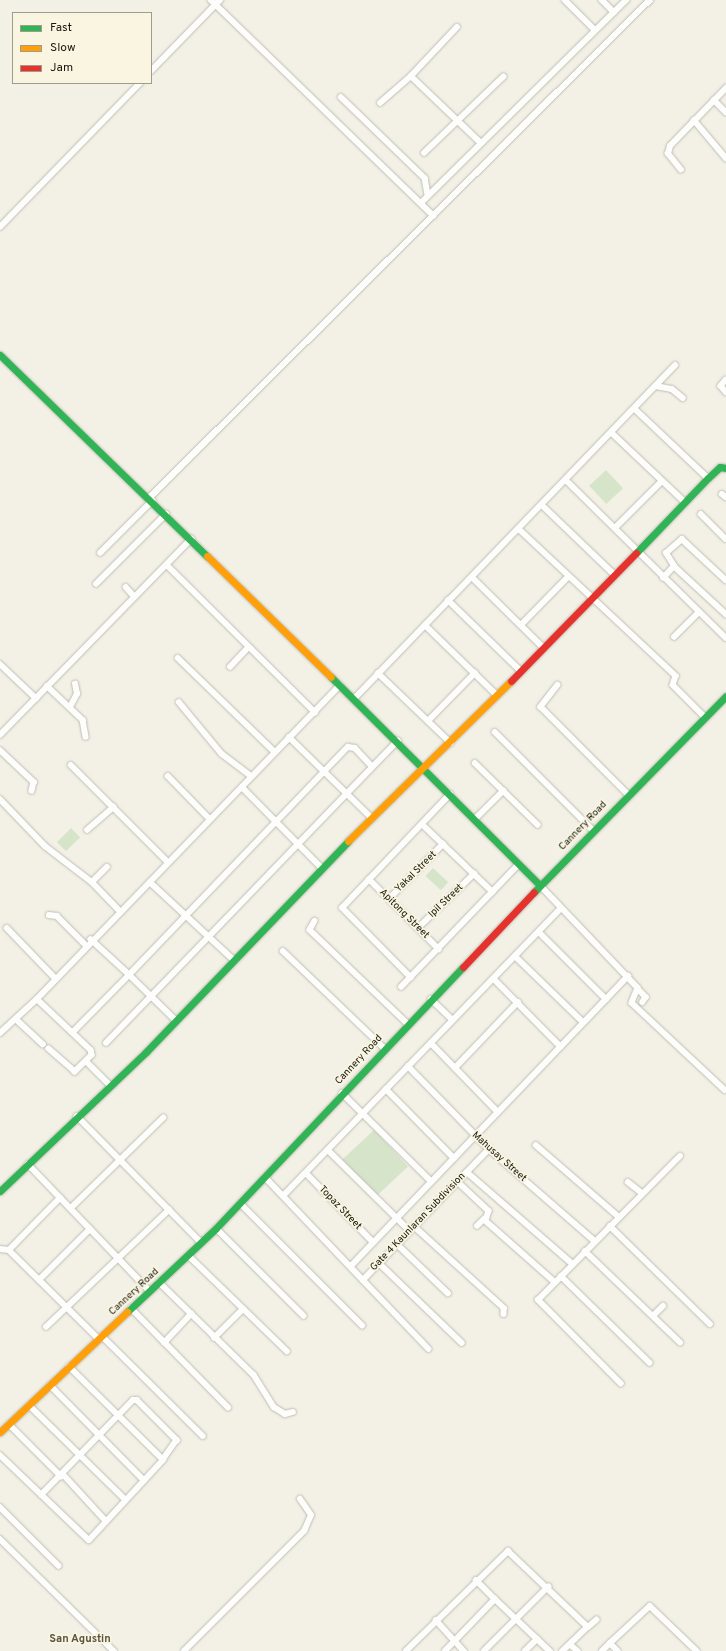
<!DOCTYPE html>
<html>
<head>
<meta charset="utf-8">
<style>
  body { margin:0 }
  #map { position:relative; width:726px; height:1651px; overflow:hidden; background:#f3f1e6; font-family:Overpass,sans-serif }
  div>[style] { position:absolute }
  .green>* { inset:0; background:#d6e5c9; transform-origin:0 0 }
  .roads { filter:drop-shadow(0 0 1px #bfbdb4) drop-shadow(0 0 1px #bfbdb4) }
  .street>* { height:5.5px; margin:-2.75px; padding:0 2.75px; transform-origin:2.75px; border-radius:2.75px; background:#fdfdfb }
  .fast>* { height:7px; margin:-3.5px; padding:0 3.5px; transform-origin:3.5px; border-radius:3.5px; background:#30b455 }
  .slow>* { height:7px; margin:-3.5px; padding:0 3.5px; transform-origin:3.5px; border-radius:3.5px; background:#ff9f0a }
  .jam>* { height:7px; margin:-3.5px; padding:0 3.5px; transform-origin:3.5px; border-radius:3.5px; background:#e5322d }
  span { translate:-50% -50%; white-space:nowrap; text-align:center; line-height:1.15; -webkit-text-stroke:3.5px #f9f5e0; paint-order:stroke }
  .street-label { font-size:10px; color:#181710 }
  .neighbourhood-label { font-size:11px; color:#585443; font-weight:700 }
  .legend { position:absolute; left:12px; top:12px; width:140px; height:72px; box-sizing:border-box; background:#f9f5e0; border:1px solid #9f9c8d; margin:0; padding:5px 7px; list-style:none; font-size:12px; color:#181710 }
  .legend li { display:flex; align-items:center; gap:8px; height:20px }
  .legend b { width:20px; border:1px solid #9f9c8d }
</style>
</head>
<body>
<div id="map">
  <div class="green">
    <div style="left:606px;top:470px;width:25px;height:23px;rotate:47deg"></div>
    <div style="left:71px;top:828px;width:13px;height:20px;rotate:45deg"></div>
    <div style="left:433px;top:868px;width:21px;height:11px;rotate:43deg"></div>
    <div style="left:374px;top:1130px;width:50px;height:45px;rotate:47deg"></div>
  </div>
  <div class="roads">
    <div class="street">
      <div style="left:211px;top:0;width:310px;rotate:44.1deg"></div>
      <div style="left:565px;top:0;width:42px;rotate:45deg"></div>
      <div style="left:602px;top:0;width:17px;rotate:45deg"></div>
      <div style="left:151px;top:71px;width:99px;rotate:-45.8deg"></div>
      <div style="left:411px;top:76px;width:67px;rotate:-46.8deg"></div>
      <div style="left:341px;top:97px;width:117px;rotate:44deg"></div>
      <div style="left:425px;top:178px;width:17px;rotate:80deg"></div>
      <div style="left:714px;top:100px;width:17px;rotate:45deg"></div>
      <div style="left:380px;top:103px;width:41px;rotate:-41.1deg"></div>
      <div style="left:411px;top:76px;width:97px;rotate:43.7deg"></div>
      <div style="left:694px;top:120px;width:50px;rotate:49.9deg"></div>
      <div style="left:424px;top:153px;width:110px;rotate:-43.9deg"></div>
      <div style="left:681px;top:170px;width:21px;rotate:-129deg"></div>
      <div style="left:668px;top:154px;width:8px;rotate:-76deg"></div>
      <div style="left:670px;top:146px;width:81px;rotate:-46deg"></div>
      <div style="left:421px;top:203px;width:289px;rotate:-44.7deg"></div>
      <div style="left:0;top:227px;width:201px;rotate:-45.8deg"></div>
      <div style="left:726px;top:380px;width:8px;rotate:130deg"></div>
      <div style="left:721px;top:386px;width:8px;rotate:50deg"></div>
      <div style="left:656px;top:386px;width:16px;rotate:11deg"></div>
      <div style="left:672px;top:389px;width:14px;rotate:39deg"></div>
      <div style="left:635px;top:409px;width:100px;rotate:43.4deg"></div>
      <div style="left:612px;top:433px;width:100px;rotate:43.4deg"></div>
      <div style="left:567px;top:481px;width:223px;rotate:44.6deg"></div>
      <div style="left:722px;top:494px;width:5px;rotate:37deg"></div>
      <div style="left:149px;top:498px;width:706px;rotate:-44.83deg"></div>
      <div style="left:542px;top:505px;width:100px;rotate:43.8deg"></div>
      <div style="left:701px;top:514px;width:35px;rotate:45deg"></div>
      <div style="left:615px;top:528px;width:66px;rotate:-45deg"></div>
      <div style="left:519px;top:529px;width:215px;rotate:43.1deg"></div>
      <div style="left:676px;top:676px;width:9px;rotate:108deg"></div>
      <div style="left:673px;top:685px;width:45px;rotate:45deg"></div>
      <div style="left:100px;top:553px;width:74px;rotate:-45deg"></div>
      <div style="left:167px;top:565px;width:209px;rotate:44.8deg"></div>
      <div style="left:674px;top:566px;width:71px;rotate:42.7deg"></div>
      <div style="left:472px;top:577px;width:100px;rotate:44.6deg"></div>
      <div style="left:663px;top:578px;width:16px;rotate:-47deg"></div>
      <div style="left:674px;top:566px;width:15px;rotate:-122deg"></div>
      <div style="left:666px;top:553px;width:21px;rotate:-41deg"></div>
      <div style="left:682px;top:539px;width:60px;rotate:43deg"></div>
      <div style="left:96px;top:584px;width:99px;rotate:-45deg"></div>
      <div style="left:126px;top:587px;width:13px;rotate:48deg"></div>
      <div style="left:448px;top:600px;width:100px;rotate:44.2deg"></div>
      <div style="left:425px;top:625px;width:100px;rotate:44.2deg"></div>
      <div style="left:521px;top:625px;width:67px;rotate:-45.6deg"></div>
      <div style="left:674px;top:637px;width:35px;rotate:-45deg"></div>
      <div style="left:178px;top:658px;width:135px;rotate:44.1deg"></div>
      <div style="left:0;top:664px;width:50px;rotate:43.4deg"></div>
      <div style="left:230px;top:667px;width:26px;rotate:-47deg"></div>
      <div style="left:378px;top:673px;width:101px;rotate:43.8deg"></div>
      <div style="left:558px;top:685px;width:28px;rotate:128deg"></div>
      <div style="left:541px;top:707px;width:123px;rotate:45deg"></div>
      <div style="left:47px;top:686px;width:50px;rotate:43.4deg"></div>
      <div style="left:83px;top:720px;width:17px;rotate:80deg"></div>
      <div style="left:354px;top:699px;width:463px;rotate:-46.1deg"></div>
      <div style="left:179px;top:702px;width:67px;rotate:50.4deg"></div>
      <div style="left:222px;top:754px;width:36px;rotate:37deg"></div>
      <div style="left:70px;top:707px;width:15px;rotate:-62deg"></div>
      <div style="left:77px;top:694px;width:10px;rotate:-101deg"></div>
      <div style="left:428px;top:721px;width:67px;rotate:-45.6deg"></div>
      <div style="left:495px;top:732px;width:139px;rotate:45deg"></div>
      <div style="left:0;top:735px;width:274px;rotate:-45.7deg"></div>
      <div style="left:289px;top:737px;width:115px;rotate:44.3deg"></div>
      <div style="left:0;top:750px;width:47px;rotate:43.3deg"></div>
      <div style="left:34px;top:782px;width:9px;rotate:103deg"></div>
      <div style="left:475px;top:763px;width:88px;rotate:44.5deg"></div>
      <div style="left:71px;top:765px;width:137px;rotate:45deg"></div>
      <div style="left:168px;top:776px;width:60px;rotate:45.7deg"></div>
      <div style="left:242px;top:787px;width:114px;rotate:45.4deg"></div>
      <div style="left:0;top:799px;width:65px;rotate:46.2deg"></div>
      <div style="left:45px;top:846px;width:59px;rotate:37.5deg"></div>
      <div style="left:92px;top:882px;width:40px;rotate:46deg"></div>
      <div style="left:475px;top:819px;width:40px;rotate:-45deg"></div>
      <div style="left:422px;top:824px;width:98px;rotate:43.8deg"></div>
      <div style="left:87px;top:830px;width:35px;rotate:-41deg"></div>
      <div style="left:369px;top:879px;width:99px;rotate:45deg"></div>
      <div style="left:92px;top:882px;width:21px;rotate:-45deg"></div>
      <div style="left:150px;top:882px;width:115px;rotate:42.9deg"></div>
      <div style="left:540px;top:885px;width:142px;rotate:46.4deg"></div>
      <div style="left:638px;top:988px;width:16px;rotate:112deg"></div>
      <div style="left:632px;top:1003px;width:127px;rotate:43.1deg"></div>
      <div style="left:389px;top:899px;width:77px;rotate:-45.5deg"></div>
      <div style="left:49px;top:915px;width:8px;rotate:7deg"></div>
      <div style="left:57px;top:916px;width:41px;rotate:45deg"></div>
      <div style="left:315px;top:921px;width:10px;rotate:119deg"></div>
      <div style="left:310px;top:930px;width:136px;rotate:43.8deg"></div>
      <div style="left:7px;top:928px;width:71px;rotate:46.1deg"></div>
      <div style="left:418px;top:928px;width:78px;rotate:-44deg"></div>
      <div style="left:539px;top:932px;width:95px;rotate:45deg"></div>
      <div style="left:283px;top:951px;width:140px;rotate:43.8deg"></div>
      <div style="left:515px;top:956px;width:95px;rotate:44.1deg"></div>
      <div style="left:411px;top:978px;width:98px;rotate:-134.6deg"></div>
      <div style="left:342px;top:908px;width:157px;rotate:-46.5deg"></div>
      <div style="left:494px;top:979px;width:95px;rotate:45.4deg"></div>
      <div style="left:401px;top:987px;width:170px;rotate:-46.2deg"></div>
      <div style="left:639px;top:990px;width:10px;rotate:45deg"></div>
      <div style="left:646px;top:997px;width:6px;rotate:121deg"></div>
      <div style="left:37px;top:999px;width:74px;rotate:43.4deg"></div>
      <div style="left:91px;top:1050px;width:5px;rotate:79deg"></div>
      <div style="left:92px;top:1055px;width:24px;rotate:135deg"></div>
      <div style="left:75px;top:1072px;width:35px;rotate:-139deg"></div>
      <div style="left:431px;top:999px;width:29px;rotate:44deg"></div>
      <div style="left:16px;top:1019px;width:37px;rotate:43deg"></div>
      <div style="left:176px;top:1021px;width:66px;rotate:-135.6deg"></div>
      <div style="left:129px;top:975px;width:316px;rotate:-46.2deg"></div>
      <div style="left:348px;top:747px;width:7px;rotate:8deg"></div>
      <div style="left:355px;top:748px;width:25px;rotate:47deg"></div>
      <div style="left:73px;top:1032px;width:80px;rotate:-45.5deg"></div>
      <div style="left:129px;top:975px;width:52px;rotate:-137.4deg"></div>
      <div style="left:0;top:1033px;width:50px;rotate:-42.6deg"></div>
      <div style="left:37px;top:999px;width:436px;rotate:-46deg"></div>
      <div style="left:106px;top:1043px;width:420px;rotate:-46deg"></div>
      <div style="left:431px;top:1043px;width:96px;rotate:45.8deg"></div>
      <div style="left:87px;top:1062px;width:33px;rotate:45deg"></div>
      <div style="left:408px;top:1066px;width:116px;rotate:45.7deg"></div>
      <div style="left:489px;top:1149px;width:140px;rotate:41deg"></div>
      <div style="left:455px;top:1068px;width:91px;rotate:-46.3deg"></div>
      <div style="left:386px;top:1089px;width:97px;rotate:45.4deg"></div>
      <div style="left:342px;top:1093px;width:125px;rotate:44.7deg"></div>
      <div style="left:77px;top:1116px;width:177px;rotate:45.5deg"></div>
      <div style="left:536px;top:1145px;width:110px;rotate:40.9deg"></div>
      <div style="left:329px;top:1151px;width:114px;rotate:44.6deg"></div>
      <div style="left:28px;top:1164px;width:175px;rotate:46.2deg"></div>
      <div style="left:467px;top:1172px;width:140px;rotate:41deg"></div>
      <div style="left:306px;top:1173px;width:96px;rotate:45.8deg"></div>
      <div style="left:265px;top:1177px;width:142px;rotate:46.4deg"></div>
      <div style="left:363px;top:1280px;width:182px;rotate:-46.1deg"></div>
      <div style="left:458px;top:1182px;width:42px;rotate:43.1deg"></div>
      <div style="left:489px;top:1211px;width:10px;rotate:107deg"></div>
      <div style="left:486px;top:1221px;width:92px;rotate:41.5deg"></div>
      <div style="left:628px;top:1182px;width:18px;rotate:38deg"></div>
      <div style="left:283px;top:1196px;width:400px;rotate:-46deg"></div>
      <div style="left:240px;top:1203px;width:173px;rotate:45deg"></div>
      <div style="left:71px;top:1208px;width:129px;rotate:-44.4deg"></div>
      <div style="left:414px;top:1226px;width:122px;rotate:42.3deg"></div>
      <div style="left:504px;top:1308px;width:6px;rotate:90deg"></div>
      <div style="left:477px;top:1226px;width:10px;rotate:-45deg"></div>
      <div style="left:610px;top:1226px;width:140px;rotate:44.4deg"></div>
      <div style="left:216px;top:1228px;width:124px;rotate:45deg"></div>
      <div style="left:397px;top:1244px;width:71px;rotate:43.9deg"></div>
      <div style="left:0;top:1249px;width:9px;rotate:6deg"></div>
      <div style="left:9px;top:1250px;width:127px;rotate:44.7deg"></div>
      <div style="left:9px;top:1250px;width:73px;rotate:-45.6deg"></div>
      <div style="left:585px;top:1251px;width:132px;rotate:43.8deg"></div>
      <div style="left:188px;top:1255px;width:138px;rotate:44.1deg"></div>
      <div style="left:379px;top:1263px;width:115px;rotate:43.9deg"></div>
      <div style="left:351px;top:1266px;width:401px;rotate:-46.3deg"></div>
      <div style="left:561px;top:1276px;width:124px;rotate:44.3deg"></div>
      <div style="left:39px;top:1280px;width:72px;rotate:-45deg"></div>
      <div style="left:363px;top:1280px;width:95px;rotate:46.3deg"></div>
      <div style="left:159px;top:1282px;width:133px;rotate:44.4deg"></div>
      <div style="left:254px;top:1375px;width:38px;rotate:58deg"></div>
      <div style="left:274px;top:1407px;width:13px;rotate:32deg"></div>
      <div style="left:285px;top:1414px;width:8px;rotate:-14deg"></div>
      <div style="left:131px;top:1308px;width:139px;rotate:45.6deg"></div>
      <div style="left:653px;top:1316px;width:14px;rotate:-45deg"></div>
      <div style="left:46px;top:1327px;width:170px;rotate:-43.6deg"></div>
      <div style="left:102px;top:1336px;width:142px;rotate:44.7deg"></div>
      <div style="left:214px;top:1338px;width:41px;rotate:-45deg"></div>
      <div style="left:164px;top:1343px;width:40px;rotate:-47deg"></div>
      <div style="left:621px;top:1384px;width:118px;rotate:-134.7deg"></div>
      <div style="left:538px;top:1300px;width:202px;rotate:-45.4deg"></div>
      <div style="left:50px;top:1385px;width:134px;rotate:45.3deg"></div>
      <div style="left:29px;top:1405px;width:134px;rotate:44.4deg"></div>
      <div style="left:9px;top:1424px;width:74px;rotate:45deg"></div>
      <div style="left:0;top:1455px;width:123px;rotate:43.7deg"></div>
      <div style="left:89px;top:1540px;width:109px;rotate:-47.2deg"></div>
      <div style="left:163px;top:1460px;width:132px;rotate:-135.3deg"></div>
      <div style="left:63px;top:1474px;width:64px;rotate:47.5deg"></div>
      <div style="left:41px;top:1495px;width:132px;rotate:-45.9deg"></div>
      <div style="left:133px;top:1400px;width:4px"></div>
      <div style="left:137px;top:1400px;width:57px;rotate:45deg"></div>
      <div style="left:177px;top:1440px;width:24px;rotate:125deg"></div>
      <div style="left:0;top:1507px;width:83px;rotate:45deg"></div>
      <div style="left:0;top:1539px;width:160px;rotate:44.5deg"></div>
      <div style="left:476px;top:1580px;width:27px;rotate:45deg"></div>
      <div style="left:436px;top:1620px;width:42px;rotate:47.9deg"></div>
      <div style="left:588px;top:1627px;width:11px;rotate:-41deg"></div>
      <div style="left:610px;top:1643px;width:54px;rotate:-42.8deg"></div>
      <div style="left:650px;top:1606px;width:65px;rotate:43.8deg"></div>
      <div style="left:571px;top:1645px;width:9px;rotate:41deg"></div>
      <div style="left:184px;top:1651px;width:170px;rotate:-45deg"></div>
      <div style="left:304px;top:1531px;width:17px;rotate:-66deg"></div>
      <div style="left:311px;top:1515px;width:19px;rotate:-125deg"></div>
      <div style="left:406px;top:1651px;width:143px;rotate:-44.4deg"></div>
      <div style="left:508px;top:1551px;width:110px;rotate:43.5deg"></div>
      <div style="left:588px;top:1627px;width:35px;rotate:136deg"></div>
      <div style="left:445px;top:1651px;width:72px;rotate:-46.1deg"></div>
      <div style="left:495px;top:1599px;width:76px;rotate:43.4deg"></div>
      <div style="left:484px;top:1651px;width:91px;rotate:-45deg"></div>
      <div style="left:525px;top:1651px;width:17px;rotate:-45deg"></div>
      <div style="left:602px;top:1651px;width:11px;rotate:-45deg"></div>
      <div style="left:610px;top:1643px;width:11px;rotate:45deg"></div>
    </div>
    <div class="fast">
      <div style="left:0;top:355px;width:289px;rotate:44.2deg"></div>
      <div style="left:636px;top:553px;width:104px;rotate:-46.2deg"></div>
      <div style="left:708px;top:478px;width:16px;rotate:-43deg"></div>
      <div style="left:720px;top:467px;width:6px;rotate:9deg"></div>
      <div style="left:331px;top:677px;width:295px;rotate:44.9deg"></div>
      <div style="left:534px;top:892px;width:274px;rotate:-45.6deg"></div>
      <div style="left:0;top:1191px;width:202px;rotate:-43.6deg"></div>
      <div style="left:146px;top:1052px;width:292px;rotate:-46.2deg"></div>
      <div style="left:127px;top:1312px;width:122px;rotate:-43.3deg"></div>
      <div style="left:216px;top:1228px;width:359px;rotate:-46.6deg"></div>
    </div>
    <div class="slow">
      <div style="left:207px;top:556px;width:173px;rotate:44.3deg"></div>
      <div style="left:348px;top:841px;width:228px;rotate:-44.5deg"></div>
      <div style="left:0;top:1432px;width:175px;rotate:-43.4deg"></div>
    </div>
    <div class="jam">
      <div style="left:511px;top:681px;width:179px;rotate:-45.7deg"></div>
      <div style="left:463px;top:967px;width:103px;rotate:-46.6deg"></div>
    </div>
  </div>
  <div class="street-label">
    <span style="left:583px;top:826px;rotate:-46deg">Cannery Road</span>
    <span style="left:416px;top:872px;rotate:-45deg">Yakal Street</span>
    <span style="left:446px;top:901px;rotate:-44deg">Ipil Street</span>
    <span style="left:404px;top:914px;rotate:45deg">Apitong Street</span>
    <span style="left:359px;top:1060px;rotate:-47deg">Cannery Road</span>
    <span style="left:499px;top:1157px;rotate:42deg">Mahusay Street</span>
    <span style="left:340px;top:1208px;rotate:46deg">Topaz Street</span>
    <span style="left:418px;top:1222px;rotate:-46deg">Gate 4 Kaunlaran Subdivision</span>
    <span style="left:134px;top:1292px;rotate:-43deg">Cannery Road</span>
  </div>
  <div class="neighbourhood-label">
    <span style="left:80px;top:1639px">San Agustin</span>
  </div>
  <ul class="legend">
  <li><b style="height:5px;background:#30b455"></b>Fast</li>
  <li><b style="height:5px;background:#ff9f0a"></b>Slow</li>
  <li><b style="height:5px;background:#e5322d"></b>Jam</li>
  </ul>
</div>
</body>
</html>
